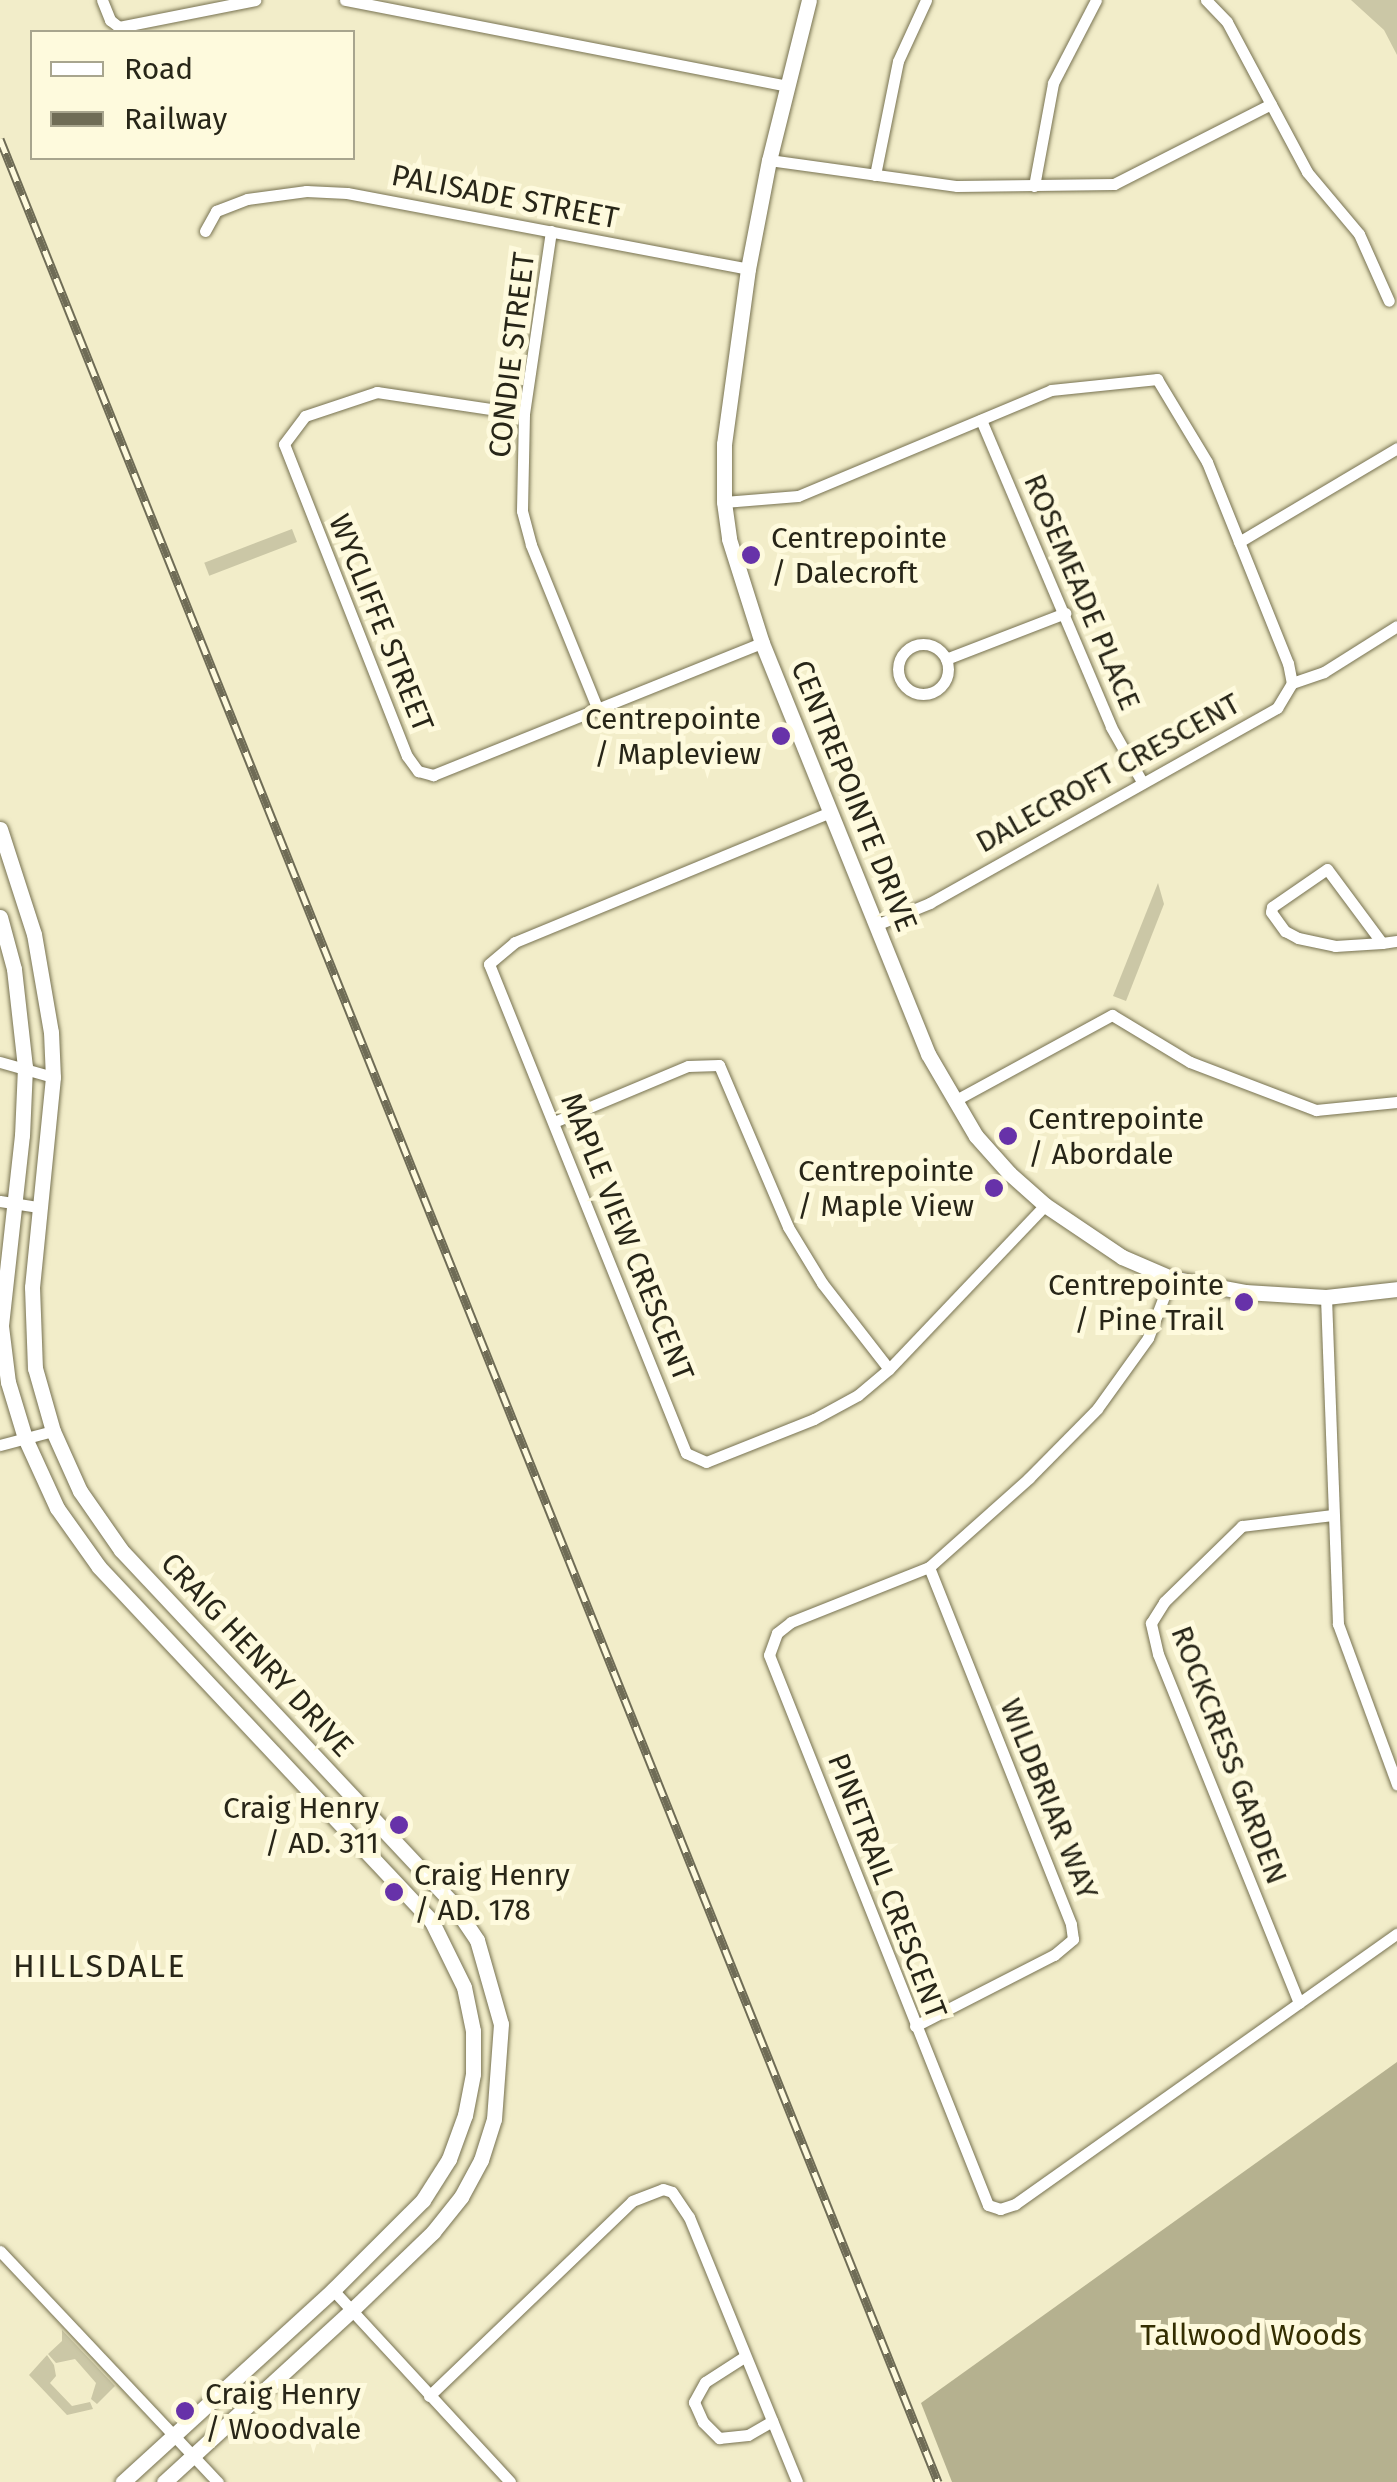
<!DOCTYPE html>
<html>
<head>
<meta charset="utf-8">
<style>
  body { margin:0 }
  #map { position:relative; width:1397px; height:2482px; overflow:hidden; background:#f2edc9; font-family:"Fira Sans",sans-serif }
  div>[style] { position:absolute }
  .green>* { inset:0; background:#cbc7a6; transform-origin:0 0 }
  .forest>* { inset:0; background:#b5b18f }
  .roads { filter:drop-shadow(0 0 2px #777251) drop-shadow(0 0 2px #777251) }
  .street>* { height:11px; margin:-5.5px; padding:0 5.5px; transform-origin:5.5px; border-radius:5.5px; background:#fff }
  .street>.ring { margin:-5.5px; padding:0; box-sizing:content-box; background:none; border:11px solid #fff; border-radius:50% }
  .secondary>* { height:15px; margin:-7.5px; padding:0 7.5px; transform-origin:7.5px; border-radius:7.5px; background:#fff }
  .rail>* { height:9px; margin-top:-4.5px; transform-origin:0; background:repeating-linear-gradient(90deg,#fefadd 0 15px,#6f6c56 0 30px); box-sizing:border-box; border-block:2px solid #6f6c56 }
  .dots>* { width:28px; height:28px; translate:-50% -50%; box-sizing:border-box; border:5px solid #fefadd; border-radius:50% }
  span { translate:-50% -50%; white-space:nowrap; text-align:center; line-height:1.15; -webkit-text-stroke:10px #fefadd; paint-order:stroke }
  .street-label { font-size:30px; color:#282618 }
  .poi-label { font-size:30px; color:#282618 }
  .left { translate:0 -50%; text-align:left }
  .right { translate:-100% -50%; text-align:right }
  .park-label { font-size:30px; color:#342e01 }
  .neighbourhood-label { font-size:32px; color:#282618; letter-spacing:2.5px }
  .legend { position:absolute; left:30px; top:30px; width:325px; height:130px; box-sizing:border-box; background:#fefadd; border:2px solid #a8a58e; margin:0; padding:12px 18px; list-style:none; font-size:30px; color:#282618 }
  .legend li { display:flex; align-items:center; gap:20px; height:50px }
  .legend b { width:50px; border:2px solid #a8a58e }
</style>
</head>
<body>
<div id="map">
  <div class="green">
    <div style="clip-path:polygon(1351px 0,1397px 0,1397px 55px,1384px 30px)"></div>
    <div style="left:292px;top:529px;width:14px;height:94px;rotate:69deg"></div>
    <div style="clip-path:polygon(1158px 883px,1164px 904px,1126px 1001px,1113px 996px)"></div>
    <div style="clip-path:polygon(62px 2330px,115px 2386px,97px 2404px,91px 2399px,96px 2383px,75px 2359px,56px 2363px,48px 2354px,62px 2341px)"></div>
    <div style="clip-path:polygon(47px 2355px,54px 2365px,56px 2376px,50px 2383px,72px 2406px,90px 2402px,93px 2409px,67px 2415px,29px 2375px)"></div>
  </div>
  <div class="forest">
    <div style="clip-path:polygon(1397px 2062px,1397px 2482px,952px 2482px,921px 2403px)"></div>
  </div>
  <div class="roads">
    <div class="street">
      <div style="left:102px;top:0;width:22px;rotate:68deg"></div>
      <div style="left:110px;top:20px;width:11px;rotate:38deg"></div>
      <div style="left:119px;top:27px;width:139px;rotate:-11.2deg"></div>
      <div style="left:345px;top:0;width:449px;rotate:11deg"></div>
      <div style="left:1206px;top:0;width:30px;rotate:46deg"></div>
      <div style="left:1227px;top:22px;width:170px;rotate:61.9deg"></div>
      <div style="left:1307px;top:172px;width:81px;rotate:50deg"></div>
      <div style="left:1359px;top:234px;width:73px;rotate:65.9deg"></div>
      <div style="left:769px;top:160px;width:190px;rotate:7.9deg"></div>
      <div style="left:957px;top:186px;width:157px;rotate:-0.7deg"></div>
      <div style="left:1114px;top:184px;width:176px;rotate:-27deg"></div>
      <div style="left:875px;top:175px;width:116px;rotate:-78.6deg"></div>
      <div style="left:898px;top:61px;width:67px;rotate:-65.3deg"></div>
      <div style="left:1034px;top:186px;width:105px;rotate:-79.5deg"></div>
      <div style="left:1053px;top:83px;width:93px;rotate:-62.6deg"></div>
      <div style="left:205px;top:231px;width:23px;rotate:-61deg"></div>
      <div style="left:216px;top:211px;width:33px;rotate:-21deg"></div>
      <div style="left:247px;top:199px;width:60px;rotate:-7.7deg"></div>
      <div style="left:306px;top:191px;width:41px;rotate:2.8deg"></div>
      <div style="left:347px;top:193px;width:408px;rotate:10.7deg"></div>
      <div style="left:551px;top:231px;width:185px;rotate:98.4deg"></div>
      <div style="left:524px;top:414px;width:97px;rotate:91.2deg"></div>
      <div style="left:522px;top:511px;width:35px;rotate:75deg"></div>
      <div style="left:531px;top:545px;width:178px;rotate:67.9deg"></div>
      <div style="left:524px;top:414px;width:149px;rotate:-171.5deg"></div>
      <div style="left:377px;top:392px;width:76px;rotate:161.6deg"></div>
      <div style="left:305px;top:416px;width:35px;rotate:127deg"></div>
      <div style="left:284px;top:444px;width:335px;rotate:68.5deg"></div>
      <div style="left:407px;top:756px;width:19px;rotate:54deg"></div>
      <div style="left:418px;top:771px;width:16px;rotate:15deg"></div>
      <div style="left:433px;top:775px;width:354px;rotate:-21.9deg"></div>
      <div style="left:981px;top:420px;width:333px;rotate:67deg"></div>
      <div style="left:1111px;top:727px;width:61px;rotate:60.5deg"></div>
      <div style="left:724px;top:502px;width:74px;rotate:-4.6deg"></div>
      <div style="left:798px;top:496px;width:274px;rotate:-22.7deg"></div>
      <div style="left:1051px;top:390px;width:107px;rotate:-5.9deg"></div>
      <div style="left:1157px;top:379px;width:97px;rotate:58.9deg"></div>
      <div style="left:1207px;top:462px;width:217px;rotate:68.1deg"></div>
      <div style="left:1288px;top:663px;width:20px;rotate:79deg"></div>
      <div style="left:1292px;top:683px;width:29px;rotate:121deg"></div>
      <div style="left:1277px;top:708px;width:398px;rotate:150.7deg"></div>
      <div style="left:930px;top:903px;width:58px;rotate:157.8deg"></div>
      <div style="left:1239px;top:542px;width:184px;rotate:-30.7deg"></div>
      <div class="ring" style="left:898px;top:644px;width:39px;height:39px"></div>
      <div style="left:946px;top:659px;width:128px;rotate:-21.1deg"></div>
      <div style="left:1292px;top:683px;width:34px;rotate:-19deg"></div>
      <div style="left:1324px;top:672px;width:86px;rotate:-32.2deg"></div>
      <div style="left:828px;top:813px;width:339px;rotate:157.6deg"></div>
      <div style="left:515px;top:942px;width:34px;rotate:140deg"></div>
      <div style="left:489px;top:964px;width:527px;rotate:68.06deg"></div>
      <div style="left:686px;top:1453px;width:22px;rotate:24deg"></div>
      <div style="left:706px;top:1462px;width:116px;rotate:-21.7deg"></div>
      <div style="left:814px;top:1419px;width:50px;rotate:-28.6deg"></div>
      <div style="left:858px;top:1395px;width:40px;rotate:-40deg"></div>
      <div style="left:889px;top:1369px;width:226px;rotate:-46.4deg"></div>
      <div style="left:1382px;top:943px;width:92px;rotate:-126.6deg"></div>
      <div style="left:1327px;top:869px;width:67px;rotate:145.4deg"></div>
      <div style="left:1272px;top:907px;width:5px;rotate:101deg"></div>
      <div style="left:1271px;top:912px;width:24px;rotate:54deg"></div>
      <div style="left:1285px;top:931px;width:15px;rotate:28deg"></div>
      <div style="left:1298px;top:938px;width:38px;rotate:12deg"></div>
      <div style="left:1335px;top:946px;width:47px;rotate:-3.7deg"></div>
      <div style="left:1382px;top:943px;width:15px;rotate:-8deg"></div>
      <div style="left:0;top:1062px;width:55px;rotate:15.8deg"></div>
      <div style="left:954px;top:1101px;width:180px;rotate:-28.6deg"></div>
      <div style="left:1112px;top:1015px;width:91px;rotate:31.1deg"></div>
      <div style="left:1190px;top:1062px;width:135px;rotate:20.9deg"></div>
      <div style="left:1316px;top:1110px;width:81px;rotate:-5.6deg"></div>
      <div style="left:554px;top:1122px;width:145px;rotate:-22.7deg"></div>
      <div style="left:688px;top:1066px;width:31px;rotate:-2deg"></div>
      <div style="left:719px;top:1065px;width:176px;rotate:66.9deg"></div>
      <div style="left:788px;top:1227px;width:66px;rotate:58.7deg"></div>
      <div style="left:822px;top:1283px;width:109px;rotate:52.1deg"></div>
      <div style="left:0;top:1201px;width:39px;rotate:9deg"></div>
      <div style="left:1171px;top:1278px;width:64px;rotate:111deg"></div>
      <div style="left:1148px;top:1338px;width:87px;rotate:125.7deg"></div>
      <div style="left:1097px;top:1409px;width:97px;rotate:134.6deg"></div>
      <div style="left:1029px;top:1478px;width:134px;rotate:138.3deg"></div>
      <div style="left:929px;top:1567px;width:149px;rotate:158.3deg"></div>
      <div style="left:791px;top:1622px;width:18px;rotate:142deg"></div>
      <div style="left:777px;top:1633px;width:23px;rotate:110deg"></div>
      <div style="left:769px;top:1655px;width:592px;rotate:68.29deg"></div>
      <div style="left:988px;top:2205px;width:13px;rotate:18deg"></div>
      <div style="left:1000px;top:2209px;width:16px;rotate:-18deg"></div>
      <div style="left:1015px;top:2204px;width:468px;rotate:-35.3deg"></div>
      <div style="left:1326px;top:1297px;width:327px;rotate:87.9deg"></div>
      <div style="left:1338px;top:1624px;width:171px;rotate:69.8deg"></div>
      <div style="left:0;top:1445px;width:55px;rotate:-14.8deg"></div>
      <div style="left:1299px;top:2003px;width:376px;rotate:-112deg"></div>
      <div style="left:1158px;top:1654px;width:32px;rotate:-103deg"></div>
      <div style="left:1151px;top:1623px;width:25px;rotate:-58deg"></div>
      <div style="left:1164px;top:1602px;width:109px;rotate:-44.3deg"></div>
      <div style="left:1242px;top:1526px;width:92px;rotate:-6.9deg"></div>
      <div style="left:915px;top:2026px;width:156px;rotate:-27.1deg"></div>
      <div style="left:1054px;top:1955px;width:25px;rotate:-40deg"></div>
      <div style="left:1073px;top:1939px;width:15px;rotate:-98deg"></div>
      <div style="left:1071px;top:1924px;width:384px;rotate:-111.7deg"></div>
      <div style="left:0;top:2251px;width:318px;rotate:46.7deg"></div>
      <div style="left:333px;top:2290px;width:261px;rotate:47.3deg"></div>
      <div style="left:744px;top:2357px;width:46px;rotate:147.3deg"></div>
      <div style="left:705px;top:2382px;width:23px;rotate:119deg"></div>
      <div style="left:694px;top:2402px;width:22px;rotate:66deg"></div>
      <div style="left:703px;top:2422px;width:23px;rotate:45deg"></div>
      <div style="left:719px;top:2438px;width:29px;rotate:-6deg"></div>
      <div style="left:748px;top:2435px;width:28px;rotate:-30deg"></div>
      <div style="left:429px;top:2396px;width:281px;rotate:-43.8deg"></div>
      <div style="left:632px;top:2201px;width:33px;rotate:-21deg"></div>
      <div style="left:663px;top:2189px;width:9px;rotate:18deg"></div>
      <div style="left:672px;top:2192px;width:30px;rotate:56deg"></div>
      <div style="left:689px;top:2217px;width:286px;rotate:67.8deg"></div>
    </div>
    <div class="secondary">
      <div style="left:809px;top:0;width:165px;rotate:104deg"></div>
      <div style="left:769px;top:160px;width:111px;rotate:100.9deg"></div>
      <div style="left:748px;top:269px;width:177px;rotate:97.8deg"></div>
      <div style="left:724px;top:444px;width:58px;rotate:90deg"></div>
      <div style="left:724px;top:502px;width:37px;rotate:82deg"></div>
      <div style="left:729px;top:539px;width:109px;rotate:72.4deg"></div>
      <div style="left:762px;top:643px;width:443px;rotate:68deg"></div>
      <div style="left:928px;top:1054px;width:95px;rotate:59.7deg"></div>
      <div style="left:976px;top:1136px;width:50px;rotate:48.3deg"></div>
      <div style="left:1009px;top:1173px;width:48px;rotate:41.6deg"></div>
      <div style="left:1045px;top:1205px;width:93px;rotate:34deg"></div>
      <div style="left:1122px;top:1257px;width:53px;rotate:23.2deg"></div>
      <div style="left:1171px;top:1278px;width:75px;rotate:10.7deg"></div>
      <div style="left:1245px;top:1292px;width:81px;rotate:3.5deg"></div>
      <div style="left:1326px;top:1297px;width:71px;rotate:-6.4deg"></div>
      <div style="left:0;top:829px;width:110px;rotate:72.1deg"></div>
      <div style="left:34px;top:934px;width:99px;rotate:80.2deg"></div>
      <div style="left:51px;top:1032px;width:45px;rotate:87.5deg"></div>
      <div style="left:53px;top:1077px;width:211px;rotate:95.7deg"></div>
      <div style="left:32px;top:1287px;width:81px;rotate:87.9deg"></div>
      <div style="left:35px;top:1368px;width:66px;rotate:74.1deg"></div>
      <div style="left:53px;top:1431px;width:66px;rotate:65.8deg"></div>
      <div style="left:80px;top:1491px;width:72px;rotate:55.2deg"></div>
      <div style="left:121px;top:1550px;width:484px;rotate:46.8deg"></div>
      <div style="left:452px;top:1903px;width:45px;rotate:56deg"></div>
      <div style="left:477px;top:1940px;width:87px;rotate:74.1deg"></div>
      <div style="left:501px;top:2024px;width:95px;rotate:94.2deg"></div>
      <div style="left:494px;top:2119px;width:43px;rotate:107.6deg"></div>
      <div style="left:481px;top:2160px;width:42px;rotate:118.4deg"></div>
      <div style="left:461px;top:2197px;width:45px;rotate:128.7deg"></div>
      <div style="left:433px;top:2232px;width:112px;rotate:136.1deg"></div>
      <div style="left:352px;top:2310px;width:255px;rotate:137.5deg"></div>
      <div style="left:0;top:917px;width:54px;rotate:74.9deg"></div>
      <div style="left:14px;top:969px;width:99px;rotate:83.6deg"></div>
      <div style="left:25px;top:1067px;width:68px;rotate:92.5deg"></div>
      <div style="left:22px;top:1135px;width:192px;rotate:96.3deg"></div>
      <div style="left:1px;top:1326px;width:56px;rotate:82.9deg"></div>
      <div style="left:8px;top:1382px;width:59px;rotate:73.1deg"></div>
      <div style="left:25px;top:1438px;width:77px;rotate:65.4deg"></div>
      <div style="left:57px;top:1508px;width:72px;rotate:54.6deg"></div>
      <div style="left:99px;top:1567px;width:487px;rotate:46.8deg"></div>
      <div style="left:432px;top:1922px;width:72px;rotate:63.8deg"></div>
      <div style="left:464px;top:1987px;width:45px;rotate:78.4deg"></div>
      <div style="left:473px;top:2031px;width:43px;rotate:90deg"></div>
      <div style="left:473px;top:2074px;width:42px;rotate:101deg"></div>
      <div style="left:465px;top:2115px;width:47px;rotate:110deg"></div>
      <div style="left:449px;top:2159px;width:49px;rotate:122.4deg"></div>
      <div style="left:423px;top:2200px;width:127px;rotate:135deg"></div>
      <div style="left:333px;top:2290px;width:285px;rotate:137.6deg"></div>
    </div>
  </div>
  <div class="rail">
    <div style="left:0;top:139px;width:2524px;rotate:68.18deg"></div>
  </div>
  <div class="dots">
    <div style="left:751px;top:555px;background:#6732a9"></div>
    <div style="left:781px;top:736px;background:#6732a9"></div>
    <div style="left:1008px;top:1136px;background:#6732a9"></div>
    <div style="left:994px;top:1188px;background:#6732a9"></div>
    <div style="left:1244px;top:1302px;background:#6732a9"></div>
    <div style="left:399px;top:1825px;background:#6732a9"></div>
    <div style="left:394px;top:1892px;background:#6732a9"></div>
    <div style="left:185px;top:2411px;background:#6732a9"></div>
  </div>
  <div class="street-label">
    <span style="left:505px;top:197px;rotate:11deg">PALISADE STREET</span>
    <span style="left:512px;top:355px;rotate:-83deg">CONDIE STREET</span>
    <span style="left:1082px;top:592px;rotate:67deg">ROSEMEADE PLACE</span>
    <span style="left:381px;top:623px;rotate:68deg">WYCLIFFE STREET</span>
    <span style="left:1108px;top:773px;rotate:-29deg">DALECROFT CRESCENT</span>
    <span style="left:854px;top:796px;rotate:68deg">CENTREPOINTE DRIVE</span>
    <span style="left:627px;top:1237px;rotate:68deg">MAPLE VIEW CRESCENT</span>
    <span style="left:257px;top:1655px;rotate:47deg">CRAIG HENRY DRIVE</span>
    <span style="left:1229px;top:1755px;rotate:69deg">ROCKCRESS GARDEN</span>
    <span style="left:1049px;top:1799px;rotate:68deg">WILDBRIAR WAY</span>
    <span style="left:887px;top:1886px;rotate:69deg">PINETRAIL CRESCENT</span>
  </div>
  <div class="poi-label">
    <span class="left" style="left:771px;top:555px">Centrepointe<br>/ Dalecroft</span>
    <span class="right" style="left:761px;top:736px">Centrepointe<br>/ Mapleview</span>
    <span class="left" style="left:1028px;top:1136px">Centrepointe<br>/ Abordale</span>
    <span class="right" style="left:974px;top:1188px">Centrepointe<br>/ Maple View</span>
    <span class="right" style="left:1224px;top:1302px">Centrepointe<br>/ Pine Trail</span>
    <span class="right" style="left:379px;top:1825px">Craig Henry<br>/ AD. 311</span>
    <span class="left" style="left:414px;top:1892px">Craig Henry<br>/ AD. 178</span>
    <span class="left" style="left:205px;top:2411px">Craig Henry<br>/ Woodvale</span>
  </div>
  <div class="park-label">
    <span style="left:1251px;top:2335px">Tallwood Woods</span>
  </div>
  <div class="neighbourhood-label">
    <span style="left:100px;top:1966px">HILLSDALE</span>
  </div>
  <ul class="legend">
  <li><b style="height:12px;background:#fff"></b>Road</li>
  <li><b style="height:12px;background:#6f6c56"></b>Railway</li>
  </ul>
</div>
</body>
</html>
